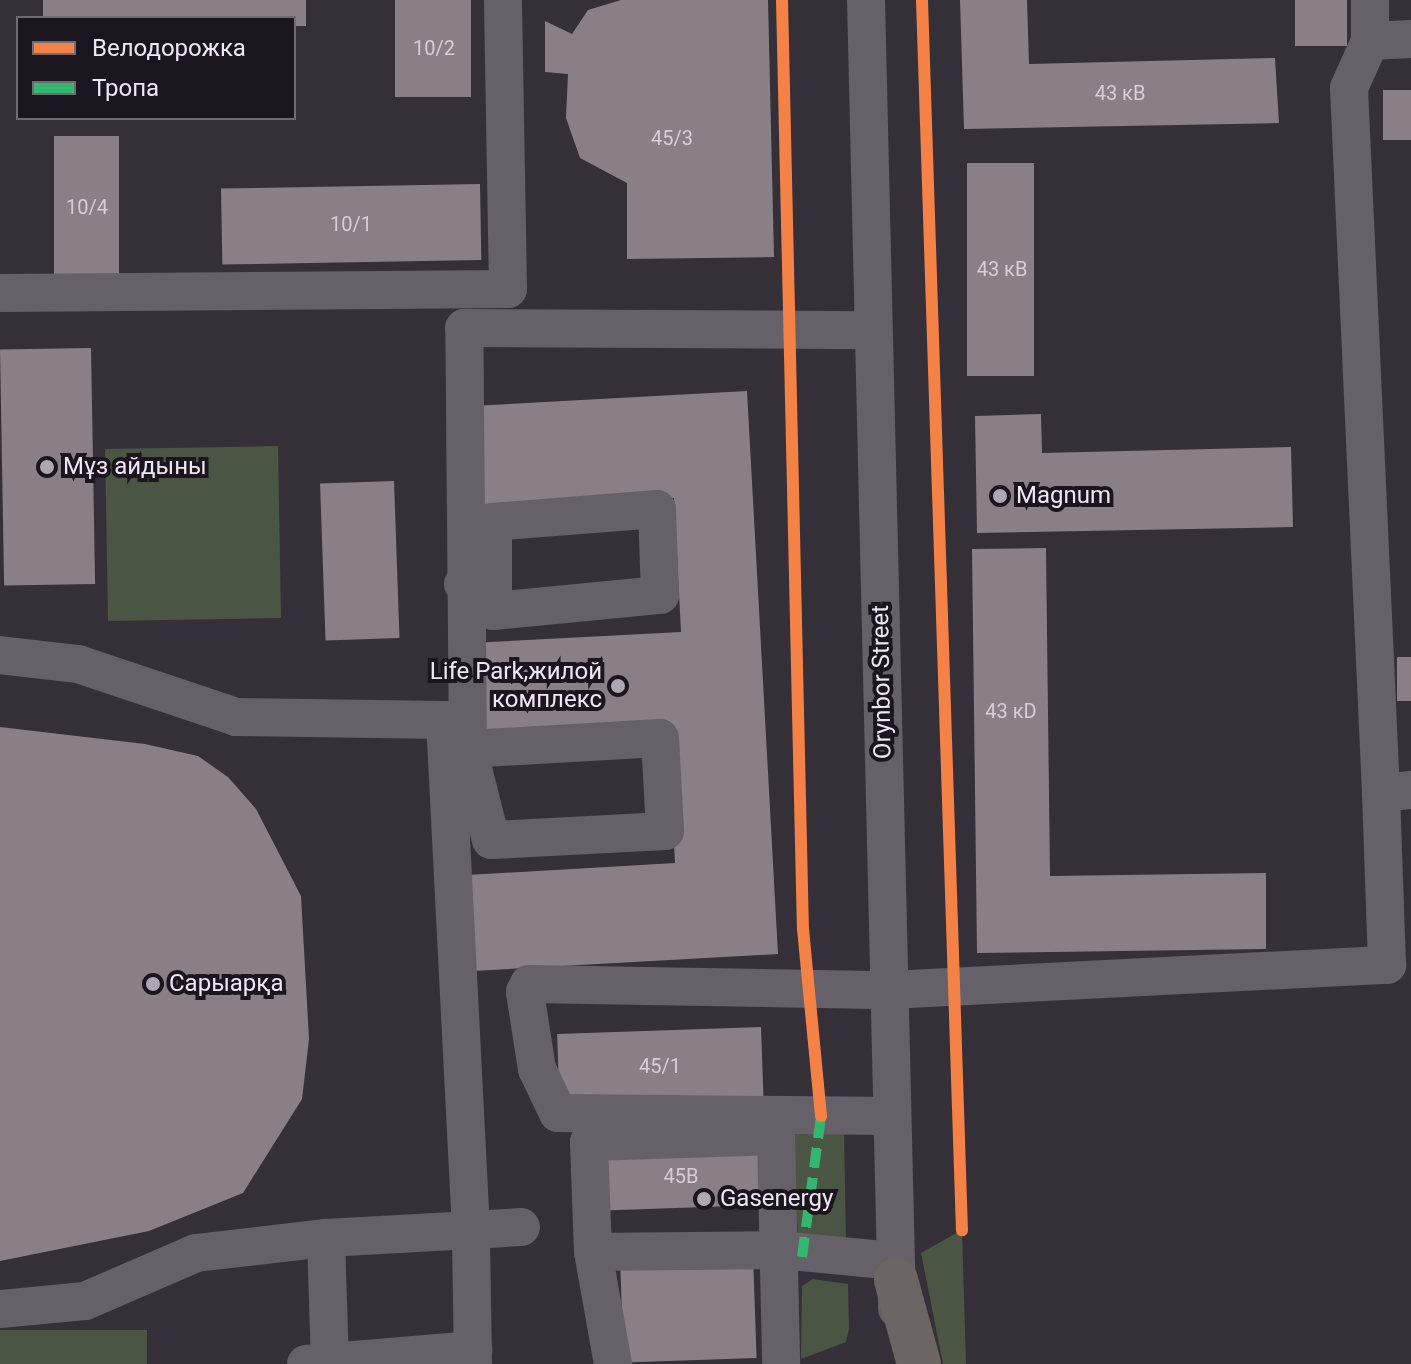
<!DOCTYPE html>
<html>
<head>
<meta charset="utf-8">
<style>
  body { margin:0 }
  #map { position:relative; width:1411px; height:1364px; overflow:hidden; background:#352f38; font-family:Roboto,sans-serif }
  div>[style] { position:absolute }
  .green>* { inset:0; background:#4a5543; transform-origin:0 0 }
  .building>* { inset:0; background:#897f86; transform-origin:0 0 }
  .minor>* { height:38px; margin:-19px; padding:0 19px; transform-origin:19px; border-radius:19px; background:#666169 }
  .major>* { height:44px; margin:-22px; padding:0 22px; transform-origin:22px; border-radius:22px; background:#6b6563 }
  .quiet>* { height:10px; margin-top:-5px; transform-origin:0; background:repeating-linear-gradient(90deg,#33b770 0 20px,transparent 0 30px) }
  .cycleway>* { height:12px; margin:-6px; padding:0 6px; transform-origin:6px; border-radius:6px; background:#f48246 }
  .dots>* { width:22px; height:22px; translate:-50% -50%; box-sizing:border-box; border:4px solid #1b161d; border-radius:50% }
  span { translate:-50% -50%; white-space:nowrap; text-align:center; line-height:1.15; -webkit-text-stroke:8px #1b161d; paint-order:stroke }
  .number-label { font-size:20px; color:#d6ced8 }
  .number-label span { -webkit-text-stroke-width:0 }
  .poi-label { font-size:24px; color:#efe8f4 }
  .left { translate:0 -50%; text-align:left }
  .right { translate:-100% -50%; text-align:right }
  .street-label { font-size:24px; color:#efe8f4 }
  .legend { position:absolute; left:16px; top:16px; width:280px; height:104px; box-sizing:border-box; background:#1b161d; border:2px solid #706a73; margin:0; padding:10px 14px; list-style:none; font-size:24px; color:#efe8f4 }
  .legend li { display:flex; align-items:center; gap:16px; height:40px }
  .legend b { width:40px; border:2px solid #706a73 }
</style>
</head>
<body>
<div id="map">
  <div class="green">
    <div style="left:278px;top:446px;width:172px;height:173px;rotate:89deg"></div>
    <div style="clip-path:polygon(792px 1120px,844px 1131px,846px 1243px,798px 1238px)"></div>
    <div style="clip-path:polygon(962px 1230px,966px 1364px,943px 1364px,921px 1253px)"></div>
    <div style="clip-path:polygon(813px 1279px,848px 1284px,849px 1329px,846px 1342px,801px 1359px,802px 1286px)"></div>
    <div style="left:147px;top:1330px;width:34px;height:147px;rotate:90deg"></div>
  </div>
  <div class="building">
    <div style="clip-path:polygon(43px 0,306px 0,306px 26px,294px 26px,294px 18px,43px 18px)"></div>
    <div style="left:395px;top:0;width:76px;height:97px"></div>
    <div style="clip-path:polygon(621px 0,768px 0,774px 257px,627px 259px,627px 183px,580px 158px,566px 118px,568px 74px,545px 72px,545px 21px,572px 34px,588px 10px)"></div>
    <div style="clip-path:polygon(960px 0,1027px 0,1029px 64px,1275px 58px,1279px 123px,964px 129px)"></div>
    <div style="left:1295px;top:0;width:52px;height:46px"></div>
    <div style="left:1383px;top:90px;width:28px;height:50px"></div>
    <div style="left:54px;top:136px;width:65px;height:142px"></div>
    <div style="left:967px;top:163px;width:67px;height:213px"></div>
    <div style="left:480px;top:184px;width:76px;height:259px;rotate:89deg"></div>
    <div style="left:91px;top:348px;width:236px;height:91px;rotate:89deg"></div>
    <div style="clip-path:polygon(747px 391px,778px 954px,473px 971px,467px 875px,675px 863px,668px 728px,477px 739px,471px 643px,681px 632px,674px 498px,479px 509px,473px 406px)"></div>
    <div style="clip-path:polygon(1041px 414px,1042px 453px,1291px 447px,1293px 527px,977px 533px,975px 416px)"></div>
    <div style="left:394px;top:481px;width:157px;height:74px;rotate:88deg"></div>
    <div style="clip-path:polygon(1046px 548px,1050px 876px,1266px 873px,1266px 949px,977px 953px,972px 549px)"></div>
    <div style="left:1397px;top:657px;width:14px;height:44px"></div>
    <div style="clip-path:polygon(0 727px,145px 744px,198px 756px,228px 777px,256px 809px,301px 896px,309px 1039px,302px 1099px,243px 1193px,149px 1231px,0 1261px)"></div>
    <div style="left:761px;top:1027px;width:75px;height:204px;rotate:88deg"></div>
    <div style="left:760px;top:1145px;width:60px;height:158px;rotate:88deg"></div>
    <div style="left:753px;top:1255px;width:103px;height:133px;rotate:88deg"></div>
  </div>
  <div class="minor">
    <div style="left:866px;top:0;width:1309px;rotate:88.64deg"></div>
    <div style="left:1370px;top:0;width:41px;rotate:90deg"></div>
    <div style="left:1370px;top:41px;width:51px;rotate:114.1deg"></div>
    <div style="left:1349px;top:88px;width:706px;rotate:87.4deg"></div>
    <div style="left:1370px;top:41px;width:41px;rotate:-2.8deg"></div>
    <div style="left:0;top:293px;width:508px;rotate:-0.45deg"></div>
    <div style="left:508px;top:289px;width:289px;rotate:-91deg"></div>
    <div style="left:463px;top:584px;width:40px;rotate:42deg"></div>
    <div style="left:493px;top:611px;width:168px;rotate:-5.5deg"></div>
    <div style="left:660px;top:595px;width:86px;rotate:-92deg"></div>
    <div style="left:657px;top:509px;width:165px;rotate:175.5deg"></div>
    <div style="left:493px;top:522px;width:89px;rotate:90deg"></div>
    <div style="left:0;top:655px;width:79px;rotate:6.6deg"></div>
    <div style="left:78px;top:664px;width:167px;rotate:18.5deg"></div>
    <div style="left:236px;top:717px;width:209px;rotate:0.8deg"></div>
    <div style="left:445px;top:720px;width:511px;rotate:87.08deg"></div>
    <div style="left:471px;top:1230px;width:145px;rotate:176.8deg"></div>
    <div style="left:326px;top:1238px;width:126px;rotate:88.2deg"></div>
    <div style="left:468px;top:749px;width:192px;rotate:-3.3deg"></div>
    <div style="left:660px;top:738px;width:93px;rotate:86.9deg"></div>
    <div style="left:665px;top:831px;width:174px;rotate:177deg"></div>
    <div style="left:491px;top:840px;width:94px;rotate:-104.2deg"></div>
    <div style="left:468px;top:749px;width:421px;rotate:-90.5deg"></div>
    <div style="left:464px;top:328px;width:409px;rotate:0.3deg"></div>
    <div style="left:892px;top:1116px;width:334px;rotate:-179.5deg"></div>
    <div style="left:558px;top:1113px;width:49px;rotate:-115.5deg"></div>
    <div style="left:537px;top:1069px;width:78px;rotate:-98.9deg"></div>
    <div style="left:525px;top:992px;width:9px;rotate:-63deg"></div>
    <div style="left:529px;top:984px;width:360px;rotate:1deg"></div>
    <div style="left:889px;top:990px;width:499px;rotate:-2.9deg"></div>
    <div style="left:1387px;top:965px;width:172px;rotate:-92deg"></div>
    <div style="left:1381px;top:793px;width:30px;rotate:-6deg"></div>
    <div style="left:593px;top:1252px;width:187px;rotate:-0.6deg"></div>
    <div style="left:780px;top:1250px;width:116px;rotate:5.5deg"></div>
    <div style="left:0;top:1309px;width:85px;rotate:-5.4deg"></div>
    <div style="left:85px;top:1301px;width:121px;rotate:-23.4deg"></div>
    <div style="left:196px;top:1253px;width:131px;rotate:-6.6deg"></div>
    <div style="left:306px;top:1364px;width:168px;rotate:-4.8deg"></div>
    <div style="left:473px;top:1364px;width:134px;rotate:-90.9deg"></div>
    <div style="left:471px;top:1230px;width:50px;rotate:-3.4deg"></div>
    <div style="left:613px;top:1364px;width:114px;rotate:-100.1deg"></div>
    <div style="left:593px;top:1252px;width:110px;rotate:-92.1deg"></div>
    <div style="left:589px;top:1142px;width:187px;rotate:-1.8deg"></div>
    <div style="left:776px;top:1136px;width:228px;rotate:88.7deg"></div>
  </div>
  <div class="major">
    <div style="left:896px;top:1280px;width:87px;rotate:74.7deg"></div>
  </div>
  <div class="quiet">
    <div style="left:802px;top:1257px;width:142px;rotate:-82.3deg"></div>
  </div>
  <div class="cycleway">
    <div style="left:782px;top:0;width:929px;rotate:88.71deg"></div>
    <div style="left:803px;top:929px;width:188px;rotate:84.5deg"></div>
    <div style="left:922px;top:0;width:1231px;rotate:88.14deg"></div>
  </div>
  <div class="dots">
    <div style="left:47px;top:467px;background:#aea7b2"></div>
    <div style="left:1000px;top:496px;background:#aea7b2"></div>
    <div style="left:618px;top:686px;background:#aea7b2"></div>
    <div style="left:153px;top:984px;background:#aea7b2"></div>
    <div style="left:704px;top:1199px;background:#aea7b2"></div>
  </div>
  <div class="number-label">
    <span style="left:434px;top:48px">10/2</span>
    <span style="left:1120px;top:93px">43 кВ</span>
    <span style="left:672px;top:138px">45/3</span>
    <span style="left:87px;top:207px">10/4</span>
    <span style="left:351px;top:224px">10/1</span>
    <span style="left:1002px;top:269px">43 кВ</span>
    <span style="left:1011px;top:711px">43 кD</span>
    <span style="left:660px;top:1066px">45/1</span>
    <span style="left:681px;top:1176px">45В</span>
  </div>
  <div class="poi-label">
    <span class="left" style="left:63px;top:467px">Мұз айдыны</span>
    <span class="left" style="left:1016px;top:496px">Magnum</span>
    <span class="right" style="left:602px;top:686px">Life Park,жилой<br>комплекс</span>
    <span class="left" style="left:169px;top:984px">Сарыарқа</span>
    <span class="left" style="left:720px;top:1199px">Gasenergy</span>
  </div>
  <div class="street-label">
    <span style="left:882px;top:682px;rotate:-91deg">Orynbor Street</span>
  </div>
  <ul class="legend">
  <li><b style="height:10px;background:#f48246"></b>Велодорожка</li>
  <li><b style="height:10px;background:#33b770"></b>Тропа</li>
  </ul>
</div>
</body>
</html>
